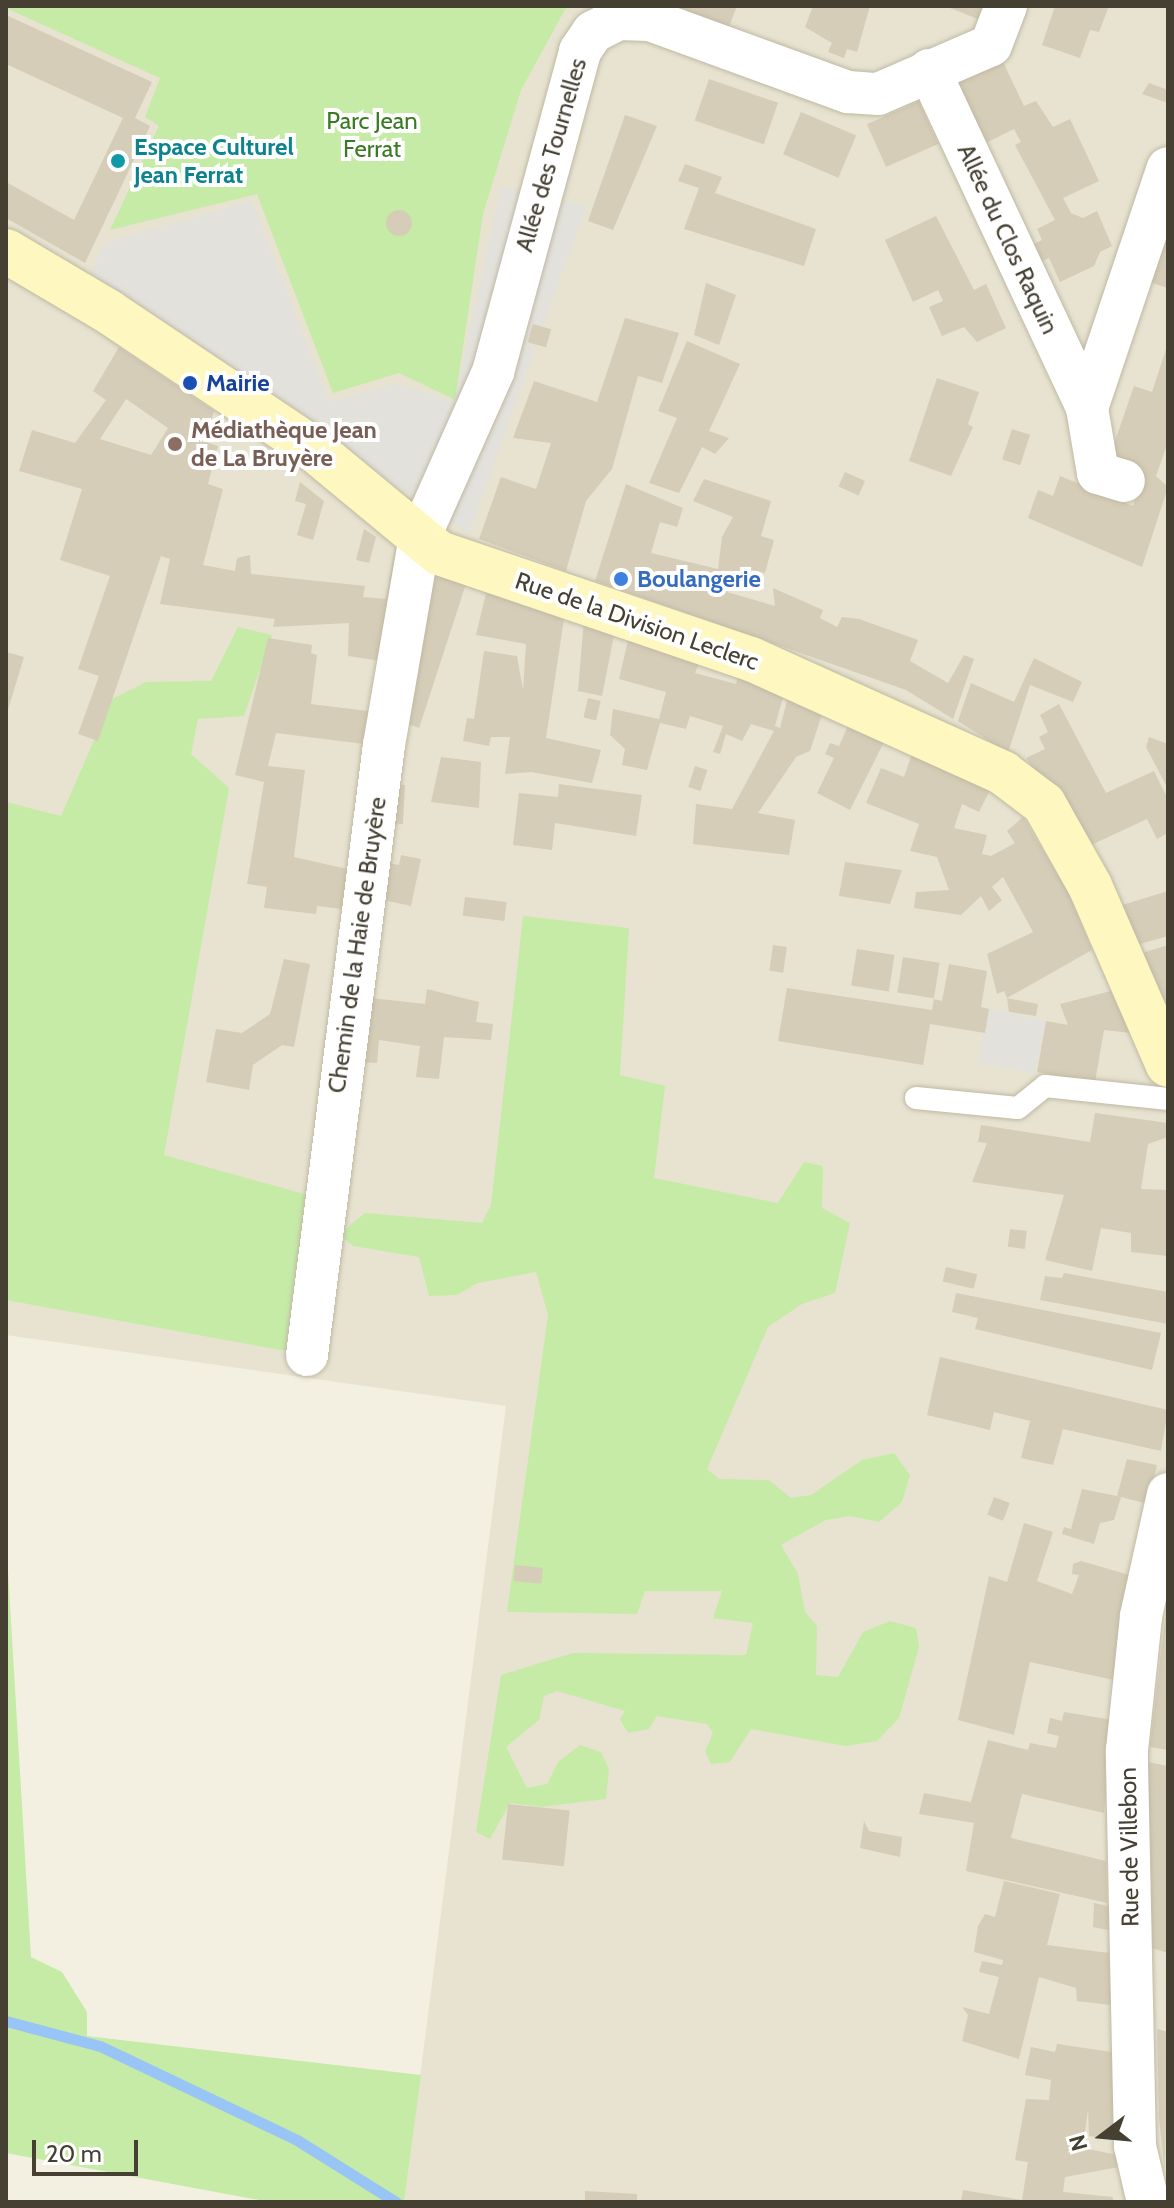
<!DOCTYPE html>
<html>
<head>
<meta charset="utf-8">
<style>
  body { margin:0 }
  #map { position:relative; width:1174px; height:2208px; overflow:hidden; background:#f3f0e2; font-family:Cabin,sans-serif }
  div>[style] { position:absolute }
  .residential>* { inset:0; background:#e7e3d0 }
  .green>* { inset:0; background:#c5eba7 }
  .parking>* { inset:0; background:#e3e1db; transform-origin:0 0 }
  .stream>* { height:11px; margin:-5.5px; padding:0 5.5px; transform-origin:5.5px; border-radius:5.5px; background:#98c5f6 }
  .building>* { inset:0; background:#d5cdb7; transform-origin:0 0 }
  .round { border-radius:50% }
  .roads { filter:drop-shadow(0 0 2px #bfb9a4) drop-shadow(0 0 2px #bfb9a4) }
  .service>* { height:22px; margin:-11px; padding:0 11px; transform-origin:11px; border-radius:11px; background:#fff }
  .minor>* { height:42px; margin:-21px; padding:0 21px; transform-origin:21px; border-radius:21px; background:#fff }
  .secondary>* { height:44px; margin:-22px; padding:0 22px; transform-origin:22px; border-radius:22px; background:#fff7c0 }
  .dots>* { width:22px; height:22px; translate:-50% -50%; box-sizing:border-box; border:4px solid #fff; border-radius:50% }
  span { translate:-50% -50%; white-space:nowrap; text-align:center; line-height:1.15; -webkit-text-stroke:8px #fff; paint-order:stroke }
  .park-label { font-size:24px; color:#397a22 }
  .culture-label { font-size:24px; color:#0d838f; font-weight:700 }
  .left { translate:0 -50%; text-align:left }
  .street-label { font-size:24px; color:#454032 }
  .transit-label { font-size:24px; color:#164399; font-weight:700 }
  .education-label { font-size:24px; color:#785e54; font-weight:700 }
  .shop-label { font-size:24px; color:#366cbe; font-weight:700 }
  .frame { position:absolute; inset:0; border:8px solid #454032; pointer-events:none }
  .north { position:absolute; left:1062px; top:2096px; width:80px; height:80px; -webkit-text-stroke:6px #fff; paint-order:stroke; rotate:254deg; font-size:22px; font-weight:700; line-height:32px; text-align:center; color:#454032 }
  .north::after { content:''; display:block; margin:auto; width:28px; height:36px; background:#454032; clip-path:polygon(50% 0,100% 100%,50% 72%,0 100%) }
  .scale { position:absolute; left:32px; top:2140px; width:106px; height:36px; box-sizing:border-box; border:4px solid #454032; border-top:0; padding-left:10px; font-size:24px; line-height:28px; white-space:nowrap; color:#454032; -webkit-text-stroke:6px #fff; paint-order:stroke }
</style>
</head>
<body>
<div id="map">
  <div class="residential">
    <div style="clip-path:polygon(6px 6px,1168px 6px,1168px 2202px,404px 2202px,506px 1406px,6px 1335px)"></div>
  </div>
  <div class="green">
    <div style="clip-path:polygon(567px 6px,521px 90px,483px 214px,455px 400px,399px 373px,333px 393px,257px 194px,110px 230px,159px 126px,145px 117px,160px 78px,6px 8px)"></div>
    <div style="clip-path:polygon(238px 627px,272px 635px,244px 716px,198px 719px,191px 754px,229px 788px,164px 1155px,311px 1196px,286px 1351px,6px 1300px,6px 802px,61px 816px,112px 699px,146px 682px,211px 681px)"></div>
    <div style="clip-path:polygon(523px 916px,629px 928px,620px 1075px,665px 1086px,654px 1178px,778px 1203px,804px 1162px,823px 1166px,822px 1208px,850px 1223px,835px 1293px,802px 1304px,768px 1327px,707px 1469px,719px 1479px,769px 1480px,791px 1498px,811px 1495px,862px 1460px,894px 1453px,910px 1475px,902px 1502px,879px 1522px,850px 1516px,826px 1520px,781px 1545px,798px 1574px,805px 1612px,817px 1626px,816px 1675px,838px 1677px,863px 1632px,890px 1621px,916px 1628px,919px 1647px,899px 1718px,877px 1741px,846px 1746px,751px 1729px,730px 1762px,711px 1764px,705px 1751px,713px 1733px,707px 1724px,657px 1716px,649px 1729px,628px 1733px,620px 1719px,625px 1711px,557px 1691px,544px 1696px,539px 1720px,506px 1747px,527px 1788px,547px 1784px,558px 1762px,580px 1745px,601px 1752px,609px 1769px,606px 1799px,541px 1807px,510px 1803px,490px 1839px,476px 1832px,501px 1675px,573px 1653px,746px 1655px,753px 1623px,713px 1618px,722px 1591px,645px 1591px,637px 1614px,507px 1612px,548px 1315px,536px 1272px,478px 1283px,457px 1295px,429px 1296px,419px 1257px,353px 1246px,339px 1234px,365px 1213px,482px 1223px,491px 1205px)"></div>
    <div style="clip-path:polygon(6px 1537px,31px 1957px,62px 1972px,87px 2012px,87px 2036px,421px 2075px,404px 2202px,270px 2202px,6px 2153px)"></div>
  </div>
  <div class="parking">
    <div style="clip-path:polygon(501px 187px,586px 206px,469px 534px,88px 280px,104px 243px,252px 201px,329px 402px,398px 383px,454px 403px)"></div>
    <div style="left:989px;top:1009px;width:58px;height:54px;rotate:12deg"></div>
  </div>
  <div class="stream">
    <div style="left:6px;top:2021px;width:97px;rotate:14.9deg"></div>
    <div style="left:100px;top:2046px;width:218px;rotate:25.5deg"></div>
    <div style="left:297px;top:2140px;width:117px;rotate:32.1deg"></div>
  </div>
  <div class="building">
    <div style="clip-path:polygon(671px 6px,737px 6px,729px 27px)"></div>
    <div style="clip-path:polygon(813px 6px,870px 6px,857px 52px,847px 49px,844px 58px,828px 52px,832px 43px,805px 27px)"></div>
    <div style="clip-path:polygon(945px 6px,982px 6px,978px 19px)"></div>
    <div style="clip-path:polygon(1055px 6px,1109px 6px,1099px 32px,1090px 30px,1080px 58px,1042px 45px)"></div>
    <div style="clip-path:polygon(6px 15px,152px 82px,135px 118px,150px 126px,85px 263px,6px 218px,6px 182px,74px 220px,123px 118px,6px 64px)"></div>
    <div style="clip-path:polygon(1003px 62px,1024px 106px,1036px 101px,1053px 127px,1070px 119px,1099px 181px,1063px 198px,1071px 213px,1083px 218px,1097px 211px,1112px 246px,1100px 252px,1094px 266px,1060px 282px,1049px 258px,1040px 262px,1032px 245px,1042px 240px,1037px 229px,1055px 220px,1015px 145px,1021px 142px,1014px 129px,986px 143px,958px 83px)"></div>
    <div style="left:709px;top:79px;width:73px;height:44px;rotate:19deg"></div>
    <div style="clip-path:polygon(1149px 83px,1168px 90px,1168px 103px,1142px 94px)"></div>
    <div style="left:919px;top:101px;width:47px;height:57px;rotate:66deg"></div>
    <div style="left:801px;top:112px;width:60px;height:46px;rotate:23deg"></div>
    <div style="clip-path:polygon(625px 115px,657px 126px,613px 230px,588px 221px)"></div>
    <div style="clip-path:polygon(685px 164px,722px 177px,715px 193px,816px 229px,804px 266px,684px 229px,699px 188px,678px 181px)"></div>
    <div class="round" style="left:386px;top:210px;width:26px;height:26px"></div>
    <div style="clip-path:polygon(936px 216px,974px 290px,986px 284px,1006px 328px,977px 342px,964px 327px,942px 336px,929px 307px,943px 301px,938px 290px,913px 302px,885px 240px)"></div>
    <div style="clip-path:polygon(1168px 218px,1168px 288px,1146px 281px)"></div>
    <div style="clip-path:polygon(706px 283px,736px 295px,719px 345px,694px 335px)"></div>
    <div style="clip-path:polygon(625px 318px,679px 333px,662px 383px,638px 376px,612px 469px,586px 501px,566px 571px,479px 539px,501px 477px,536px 489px,551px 443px,513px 438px,534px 381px,597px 402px)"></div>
    <div style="left:533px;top:324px;width:19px;height:19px;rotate:16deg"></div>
    <div style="clip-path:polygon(687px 341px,740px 364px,709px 431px,729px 438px,715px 454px,702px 447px,679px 493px,649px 483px,677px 418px,658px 411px)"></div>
    <div style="clip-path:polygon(1167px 346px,1168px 442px,1156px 476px,1168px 487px,1142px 567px,1028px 518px,1038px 490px,1053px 496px,1060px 476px,1133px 506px,1144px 474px,1108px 461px,1134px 386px,1152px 392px)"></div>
    <div style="clip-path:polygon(evenodd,119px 347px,214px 411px,211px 422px,198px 424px,194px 438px,218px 446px,208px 484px,223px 489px,203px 565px,235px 571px,237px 558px,250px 555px,251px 574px,365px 586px,363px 597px,386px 599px,395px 549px,408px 558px,382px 661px,348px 656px,349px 623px,273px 627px,275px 619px,160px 604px,170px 559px,161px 556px,98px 741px,78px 734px,99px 676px,78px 669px,110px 576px,60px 560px,82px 489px,19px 471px,32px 430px,75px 443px,106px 400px,93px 391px,119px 347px,126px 399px,168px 428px,151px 455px,100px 439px,126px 399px)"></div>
    <div style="clip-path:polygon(937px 378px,979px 392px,968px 424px,973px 427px,951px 476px,909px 461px)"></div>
    <div style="left:1012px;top:429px;width:19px;height:32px;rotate:18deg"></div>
    <div style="left:845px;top:472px;width:22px;height:16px;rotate:24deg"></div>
    <div style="clip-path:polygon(704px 479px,771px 501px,761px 536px,774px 540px,765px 573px,752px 570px,747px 583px,735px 579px,727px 592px,775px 606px,773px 588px,823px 610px,820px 618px,837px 627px,842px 617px,859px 619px,918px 640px,910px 661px,948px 683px,964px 655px,974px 659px,953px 719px,906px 690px,595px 581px,626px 484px,683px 508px,677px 527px,660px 522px,651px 553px,718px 569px,722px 537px,733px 517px,693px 501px)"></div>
    <div style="clip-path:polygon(300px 482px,324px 501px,313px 540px,297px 535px,306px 504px,295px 501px)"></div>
    <div style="clip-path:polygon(364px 529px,376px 537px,369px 563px,356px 560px)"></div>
    <div style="left:423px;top:564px;width:47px;height:157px;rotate:18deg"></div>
    <div style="clip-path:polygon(486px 593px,565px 612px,546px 738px,601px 750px,592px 783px,531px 772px,505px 774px,510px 737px,491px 737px,489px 746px,463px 741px,467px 718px,474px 719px,484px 651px,517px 656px,523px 690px,526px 644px,476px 635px)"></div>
    <div style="clip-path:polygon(584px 619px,615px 630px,602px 696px,578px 691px)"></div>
    <div style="clip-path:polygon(629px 636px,701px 658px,695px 673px,736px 684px,740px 670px,786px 686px,775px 726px,780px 728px,789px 693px,825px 705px,810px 751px,796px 757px,758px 813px,795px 820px,789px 855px,693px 844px,696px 804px,732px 809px,774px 731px,751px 724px,742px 741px,726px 734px,720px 754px,713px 752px,723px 726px,690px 716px,686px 729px,660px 723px,647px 770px,622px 765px,625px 749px,610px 735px,613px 709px,659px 719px,666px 692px,619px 679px)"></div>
    <div style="clip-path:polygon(268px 638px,312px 645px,311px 653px,317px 655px,311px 704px,376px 712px,372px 745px,276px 733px,268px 766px,305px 770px,294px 857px,356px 871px,351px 910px,317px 906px,316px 914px,264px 908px,267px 887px,247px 884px,264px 782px,235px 775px)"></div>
    <div style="clip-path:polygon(6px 652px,24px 657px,7px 713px,6px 713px)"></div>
    <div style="clip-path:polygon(1034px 658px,1082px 682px,1073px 702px,1030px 685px,1008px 753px,958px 721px,971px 683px,1014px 702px)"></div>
    <div style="left:588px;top:698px;width:13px;height:20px;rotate:13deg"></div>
    <div style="clip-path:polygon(1059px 704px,1106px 793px,1154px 771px,1168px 799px,1168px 833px,1157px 839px,1147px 819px,1089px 846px,1026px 758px,1045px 749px,1039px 737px,1048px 732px,1040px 715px)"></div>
    <div style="clip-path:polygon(853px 715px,890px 730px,850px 810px,817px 793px,834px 758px,825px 754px,830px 743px,839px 746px)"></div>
    <div style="clip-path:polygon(1149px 737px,1168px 744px,1168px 789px,1146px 747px)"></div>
    <div style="clip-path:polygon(915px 745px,991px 788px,979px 812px,962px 804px,954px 828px,987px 835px,982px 854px,991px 856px,1015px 843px,1007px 831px,1023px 817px,1069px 894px,1092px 950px,1007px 998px,1004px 991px,997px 994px,987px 954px,1033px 932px,1003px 877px,992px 887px,1002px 900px,989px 911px,981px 896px,961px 915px,914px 908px,916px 892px,949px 890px,937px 857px,910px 851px,919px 824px,866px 803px,881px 768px,904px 777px)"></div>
    <div style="clip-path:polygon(441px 757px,481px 762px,479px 808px,431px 802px)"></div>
    <div style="left:695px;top:766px;width:13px;height:22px;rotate:18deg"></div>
    <div style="left:387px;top:784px;width:18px;height:39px;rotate:3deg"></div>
    <div style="clip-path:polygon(559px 784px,642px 795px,636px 836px,555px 823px,552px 850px,513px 845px,519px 793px,558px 797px)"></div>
    <div style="clip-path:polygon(401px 855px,421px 859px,411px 906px,374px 898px,378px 861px,399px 865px)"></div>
    <div style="clip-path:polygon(845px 862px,902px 870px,890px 904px,839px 896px)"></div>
    <div style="clip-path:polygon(1168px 891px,1168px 936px,1133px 946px,1116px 907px)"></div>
    <div style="left:465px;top:897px;width:42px;height:19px;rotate:7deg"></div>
    <div style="left:773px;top:945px;width:14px;height:26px;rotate:8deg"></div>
    <div style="clip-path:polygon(1168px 945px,1168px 1018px,1139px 954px)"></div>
    <div style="left:857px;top:949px;width:38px;height:37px;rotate:9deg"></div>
    <div style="left:903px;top:957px;width:37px;height:36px;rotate:9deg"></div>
    <div style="clip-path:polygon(284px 959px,310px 964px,294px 1047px,282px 1045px,253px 1065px,249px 1090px,206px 1082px,216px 1029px,242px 1033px,270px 1014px)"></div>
    <div style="clip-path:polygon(949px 964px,987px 971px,981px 1007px,989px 1009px,985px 1033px,930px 1024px,923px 1065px,778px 1041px,787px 988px,932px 1010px,934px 999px,942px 1001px)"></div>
    <div style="clip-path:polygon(427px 989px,479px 1002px,476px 1022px,493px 1024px,491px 1040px,444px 1037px,439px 1079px,416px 1077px,420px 1046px,379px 1040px,377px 1063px,353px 1062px,362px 997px,425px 1004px)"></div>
    <div style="clip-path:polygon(1111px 991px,1130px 1033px,1104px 1030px,1095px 1082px,1037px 1072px,1046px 1021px,1068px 1025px,1060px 1004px)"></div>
    <div style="clip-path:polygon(1007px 998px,1038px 1004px,1036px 1016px,1009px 1012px)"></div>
    <div style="clip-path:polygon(1095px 1113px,1168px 1123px,1168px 1137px,1148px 1144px,1141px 1189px,1168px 1190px,1168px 1256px,1131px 1252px,1131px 1233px,1101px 1228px,1092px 1271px,1045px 1260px,1064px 1195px,972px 1182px,987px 1143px,978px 1142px,981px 1125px,1090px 1142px)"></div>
    <div style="left:1010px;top:1229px;width:17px;height:18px;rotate:7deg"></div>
    <div style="left:946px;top:1267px;width:32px;height:15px;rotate:13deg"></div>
    <div style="clip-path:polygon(1064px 1273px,1168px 1292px,1168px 1324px,1040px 1300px,1045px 1276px,1062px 1278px)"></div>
    <div style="clip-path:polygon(956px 1293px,1161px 1333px,1152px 1370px,975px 1329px,978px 1318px,952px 1312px)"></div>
    <div style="clip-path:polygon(940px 1357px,1168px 1410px,1161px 1451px,1063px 1429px,1053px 1465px,1021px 1458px,1030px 1421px,994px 1412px,990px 1430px,927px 1415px)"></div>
    <div style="clip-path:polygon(1127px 1459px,1157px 1465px,1148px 1504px,1121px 1497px,1114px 1520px,1100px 1523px,1094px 1544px,1062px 1534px,1064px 1527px,1071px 1529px,1082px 1489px,1117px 1496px)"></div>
    <div style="left:994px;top:1497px;width:17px;height:19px;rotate:21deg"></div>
    <div style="clip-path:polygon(1024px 1523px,1053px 1532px,1037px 1581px,1072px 1594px,1079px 1575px,1072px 1574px,1073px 1564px,1081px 1561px,1133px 1576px,1114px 1680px,1030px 1662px,1014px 1735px,958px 1720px,989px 1576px,1007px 1582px)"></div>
    <div style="left:515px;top:1565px;width:28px;height:16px;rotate:6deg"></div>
    <div style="clip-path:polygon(1166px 1611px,1168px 1611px,1168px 1750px,1150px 1747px)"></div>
    <div style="clip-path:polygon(1064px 1712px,1113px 1720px,1104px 1813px,1022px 1794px,1011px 1838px,1106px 1861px,1107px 1903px,966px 1871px,974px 1823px,919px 1814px,924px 1793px,971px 1802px,988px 1740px,1028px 1750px,1030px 1743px,1056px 1748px,1059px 1736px,1047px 1733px,1050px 1718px,1062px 1721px)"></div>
    <div style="clip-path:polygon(1148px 1762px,1168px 1766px,1168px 1953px,1152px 1948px)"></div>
    <div style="left:508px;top:1804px;width:62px;height:56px;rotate:6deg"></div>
    <div style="clip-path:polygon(864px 1821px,869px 1831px,902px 1837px,900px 1857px,860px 1848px)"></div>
    <div style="clip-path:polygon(1004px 1881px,1060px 1894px,1047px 1945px,1109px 1953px,1111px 2005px,1077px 2001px,1076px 1988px,1039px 1977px,1019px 2059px,962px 2041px,968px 2015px,962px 2007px,989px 2014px,999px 1977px,979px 1972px,982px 1961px,1002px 1965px,1003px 1960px,974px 1952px,978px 1926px,985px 1914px,995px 1917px)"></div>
    <div style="clip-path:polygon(1094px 1903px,1112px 1907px,1113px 1931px,1093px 1927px)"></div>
    <div style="clip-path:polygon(1157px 2029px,1168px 2032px,1165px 2172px,1159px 2119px)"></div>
    <div style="clip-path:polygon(1057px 2044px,1112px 2052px,1118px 2140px,1089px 2136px,1088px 2109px,1083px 2148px,1118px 2155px,1119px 2167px,1065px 2177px,1063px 2192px,1113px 2197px,1113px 2202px,961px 2202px,963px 2190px,1022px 2200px,1028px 2162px,1015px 2160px,1026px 2099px,1049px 2100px,1051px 2080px,1025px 2075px,1031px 2047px,1055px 2052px)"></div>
    <div style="clip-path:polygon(585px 2191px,637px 2194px,637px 2202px,585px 2202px)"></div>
  </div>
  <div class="roads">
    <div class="service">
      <div style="left:916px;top:1098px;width:102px;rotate:5.6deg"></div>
      <div style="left:1018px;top:1108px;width:35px;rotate:-39deg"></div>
      <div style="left:1045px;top:1086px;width:124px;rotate:6deg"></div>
    </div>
    <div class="minor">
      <div style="left:929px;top:70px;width:373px;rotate:64.9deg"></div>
      <div style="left:1087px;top:408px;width:66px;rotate:80.4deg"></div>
      <div style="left:1098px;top:473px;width:27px;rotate:17deg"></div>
      <div style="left:1087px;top:408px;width:253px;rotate:-71.4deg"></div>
      <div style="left:307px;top:1355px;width:615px;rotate:-82.81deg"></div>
      <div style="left:384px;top:745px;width:212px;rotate:-80.2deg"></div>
      <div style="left:420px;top:536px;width:180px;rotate:-66deg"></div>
      <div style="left:493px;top:372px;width:333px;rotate:-74.8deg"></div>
      <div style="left:580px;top:51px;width:23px;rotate:-56deg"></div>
      <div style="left:593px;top:32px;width:28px;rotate:-27deg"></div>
      <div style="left:618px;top:19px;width:32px;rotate:2deg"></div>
      <div style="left:650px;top:20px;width:211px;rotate:20deg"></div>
      <div style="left:848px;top:92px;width:30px;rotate:4deg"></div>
      <div style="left:878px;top:94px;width:123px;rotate:-23.4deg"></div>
      <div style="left:991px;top:45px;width:42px;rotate:-69deg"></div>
      <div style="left:1148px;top:2202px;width:57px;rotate:-103.1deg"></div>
      <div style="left:1135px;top:2146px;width:396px;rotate:-91.2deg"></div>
      <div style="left:1127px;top:1750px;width:135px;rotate:-84deg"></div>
      <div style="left:1141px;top:1616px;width:125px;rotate:-77.5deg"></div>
    </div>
    <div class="secondary">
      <div style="left:6px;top:251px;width:120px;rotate:30.6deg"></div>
      <div style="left:109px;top:312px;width:244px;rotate:33.8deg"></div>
      <div style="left:312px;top:448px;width:165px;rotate:39.6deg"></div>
      <div style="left:439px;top:553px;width:330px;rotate:18.8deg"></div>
      <div style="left:751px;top:659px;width:277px;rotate:24.3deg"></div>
      <div style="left:1003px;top:773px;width:51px;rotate:37.1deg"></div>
      <div style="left:1044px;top:804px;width:94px;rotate:60.7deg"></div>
      <div style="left:1090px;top:886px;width:195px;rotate:66.5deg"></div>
    </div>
  </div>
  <div class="dots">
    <div style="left:118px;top:161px;background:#0f9aa8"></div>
    <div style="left:190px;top:383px;background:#1a4fb4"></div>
    <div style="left:175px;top:444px;background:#8d6e63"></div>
    <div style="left:621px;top:579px;background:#3f7fe0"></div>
  </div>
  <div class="park-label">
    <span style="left:372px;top:135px">Parc Jean<br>Ferrat</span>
  </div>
  <div class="culture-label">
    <span class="left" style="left:134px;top:161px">Espace Culturel<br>Jean Ferrat</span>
  </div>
  <div class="street-label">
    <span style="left:551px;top:155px;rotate:-74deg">Allée des Tournelles</span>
    <span style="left:1008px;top:239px;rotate:65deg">Allée du Clos Raquin</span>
    <span style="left:637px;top:621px;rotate:19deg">Rue de la Division Leclerc</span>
    <span style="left:357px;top:945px;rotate:-82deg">Chemin de la Haie de Bruyère</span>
    <span style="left:1129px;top:1847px;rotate:-91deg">Rue de Villebon</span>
  </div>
  <div class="transit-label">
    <span class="left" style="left:206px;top:383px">Mairie</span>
  </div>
  <div class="education-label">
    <span class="left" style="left:191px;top:444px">Médiathèque Jean<br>de La Bruyère</span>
  </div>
  <div class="shop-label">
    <span class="left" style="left:637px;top:579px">Boulangerie</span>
  </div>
  <div class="frame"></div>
  <div class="north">N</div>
  <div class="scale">20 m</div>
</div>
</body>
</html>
